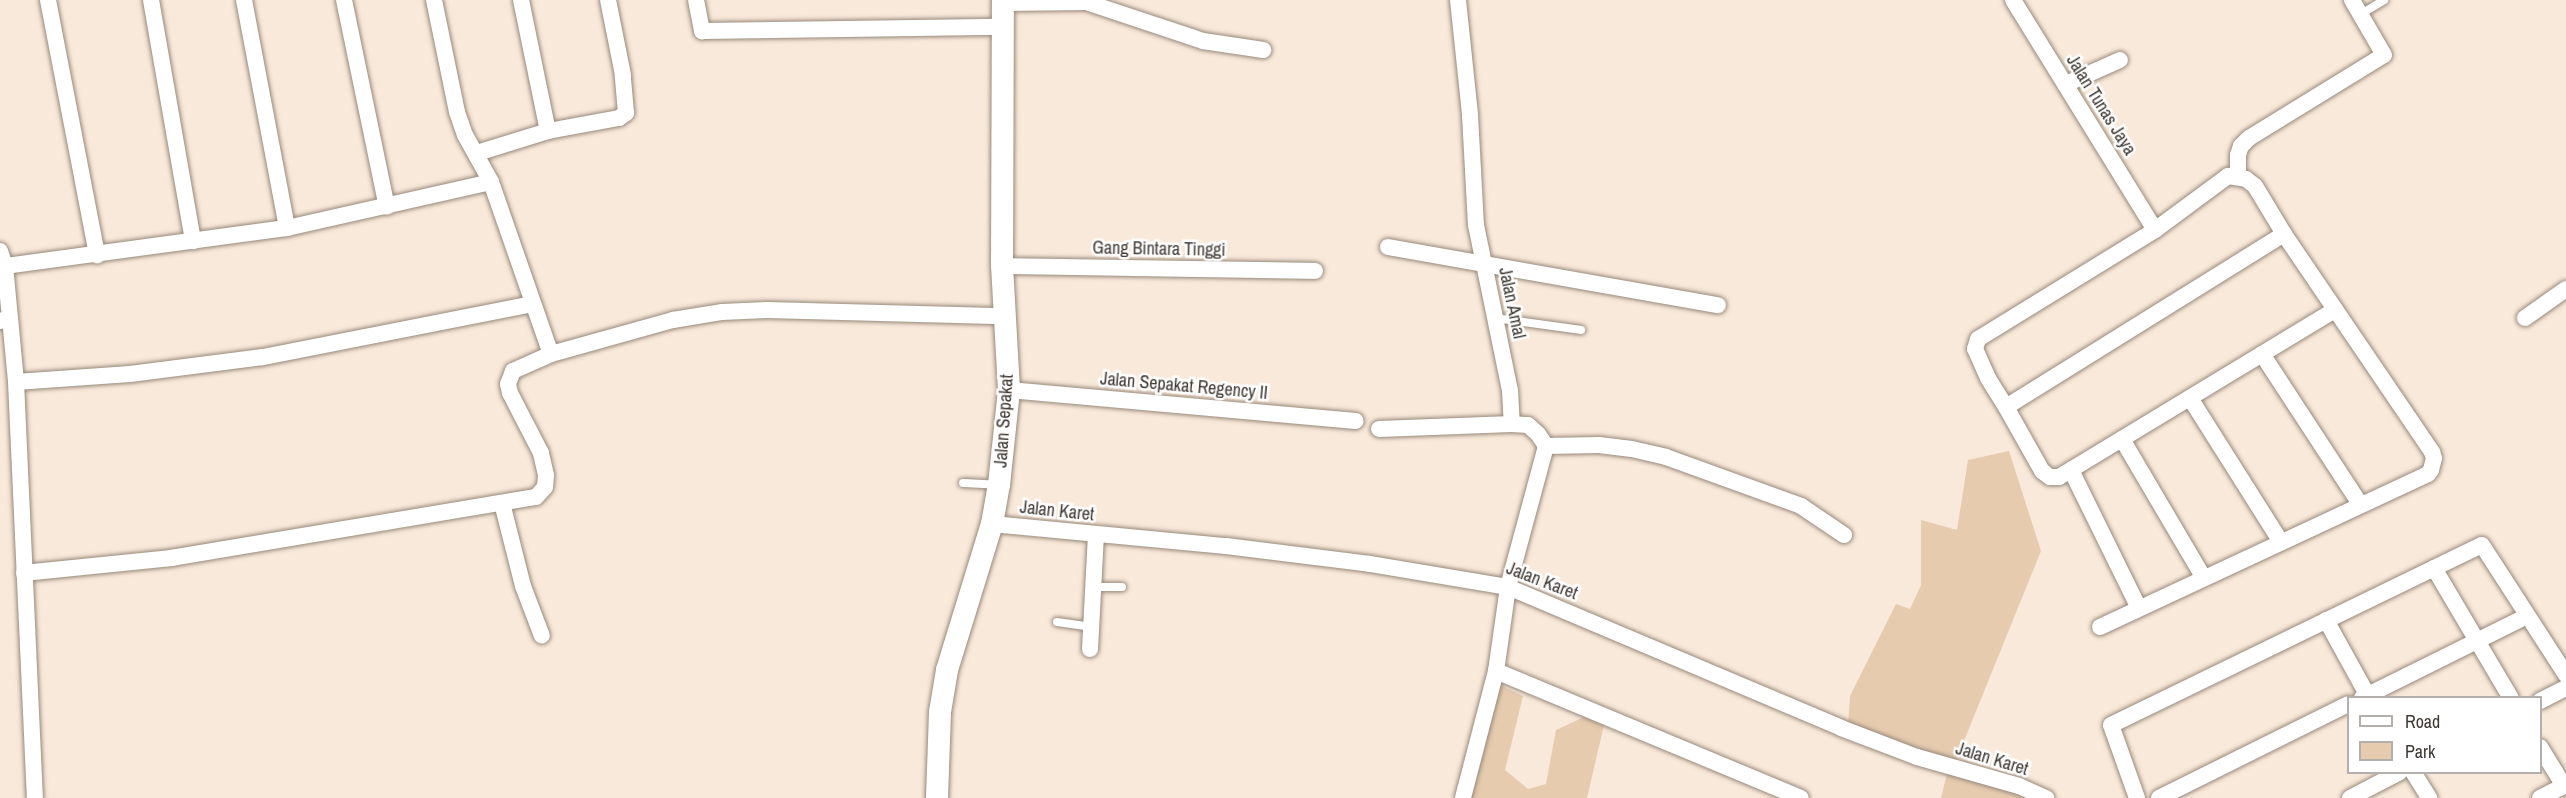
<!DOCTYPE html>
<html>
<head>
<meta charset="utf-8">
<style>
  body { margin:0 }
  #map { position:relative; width:2566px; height:798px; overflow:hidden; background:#f9e9da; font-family:"Archivo Narrow",sans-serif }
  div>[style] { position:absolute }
  .green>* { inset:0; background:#e6cbaf }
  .roads { filter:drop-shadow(0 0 2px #97897b) drop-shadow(0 0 2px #97897b) }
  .service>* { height:8px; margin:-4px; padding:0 4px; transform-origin:4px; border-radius:4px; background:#fff }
  .minor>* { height:16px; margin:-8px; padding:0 8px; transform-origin:8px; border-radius:8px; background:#fff }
  .secondary>* { height:22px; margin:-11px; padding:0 11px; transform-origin:11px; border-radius:11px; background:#fff }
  span { translate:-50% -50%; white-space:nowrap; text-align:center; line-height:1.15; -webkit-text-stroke:5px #fff; paint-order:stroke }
  .street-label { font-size:18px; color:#3e3832 }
  .legend { position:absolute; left:2347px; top:696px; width:195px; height:78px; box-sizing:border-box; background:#fff; border:2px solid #b2afad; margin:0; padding:8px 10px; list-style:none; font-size:18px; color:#3e3832 }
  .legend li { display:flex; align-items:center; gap:12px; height:30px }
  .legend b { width:30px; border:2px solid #b2afad }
</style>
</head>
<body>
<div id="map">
  <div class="green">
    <div style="clip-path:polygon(2009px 451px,2041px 551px,1955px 763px,1848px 726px,1850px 696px,1896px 604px,1910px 609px,1921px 585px,1921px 520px,1957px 530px,1968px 460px)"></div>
    <div style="clip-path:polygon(1496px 683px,1523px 696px,1505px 770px,1528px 789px,1546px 784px,1556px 730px,1584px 717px,1604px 725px,1587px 798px,1471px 798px)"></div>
    <div style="clip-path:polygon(1947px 773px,2032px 798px,1941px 798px)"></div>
  </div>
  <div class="roads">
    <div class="service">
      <div style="left:2361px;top:14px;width:27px;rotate:-31deg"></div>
      <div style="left:1495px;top:318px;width:87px;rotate:7.9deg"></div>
      <div style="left:963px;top:483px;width:36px;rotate:3deg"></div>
      <div style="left:1094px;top:587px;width:28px"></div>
      <div style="left:1057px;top:622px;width:34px;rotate:8deg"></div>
    </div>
    <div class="minor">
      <div style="left:48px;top:0;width:260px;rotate:79.1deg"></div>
      <div style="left:151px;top:0;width:245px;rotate:80.1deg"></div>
      <div style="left:244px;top:0;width:232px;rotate:79.3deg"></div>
      <div style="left:344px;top:0;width:211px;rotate:78.3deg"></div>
      <div style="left:434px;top:0;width:114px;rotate:78.4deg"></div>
      <div style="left:457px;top:112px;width:24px;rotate:71deg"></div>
      <div style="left:465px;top:135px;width:54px;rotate:61deg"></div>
      <div style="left:491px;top:182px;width:182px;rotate:70.8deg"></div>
      <div style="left:521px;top:0;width:134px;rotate:78.4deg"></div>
      <div style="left:696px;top:0;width:32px;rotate:79deg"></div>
      <div style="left:702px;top:31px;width:301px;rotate:-0.8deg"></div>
      <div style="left:1458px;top:0;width:116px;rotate:84deg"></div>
      <div style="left:1470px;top:115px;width:110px;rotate:86.9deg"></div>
      <div style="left:1476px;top:225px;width:168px;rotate:78.4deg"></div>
      <div style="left:1510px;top:390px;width:34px;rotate:87deg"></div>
      <div style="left:1512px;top:424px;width:16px;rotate:4deg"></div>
      <div style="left:1528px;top:425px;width:13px;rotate:42deg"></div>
      <div style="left:1538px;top:434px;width:14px;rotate:56deg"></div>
      <div style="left:1546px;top:446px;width:146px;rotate:105.1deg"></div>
      <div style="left:1508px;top:587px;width:85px;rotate:98.1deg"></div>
      <div style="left:1496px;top:671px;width:131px;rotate:104.6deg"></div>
      <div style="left:2013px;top:0;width:270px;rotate:58.3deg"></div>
      <div style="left:1003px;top:3px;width:83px;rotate:-0.7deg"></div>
      <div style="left:1086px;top:2px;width:123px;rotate:18.4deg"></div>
      <div style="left:1203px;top:41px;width:61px;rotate:8.5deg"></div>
      <div style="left:2066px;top:84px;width:59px;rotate:-24deg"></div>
      <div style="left:477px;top:153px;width:74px;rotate:-17.2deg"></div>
      <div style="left:548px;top:131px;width:72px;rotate:-10.4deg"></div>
      <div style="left:619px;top:118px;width:9px;rotate:-36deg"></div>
      <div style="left:626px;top:113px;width:38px;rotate:-95deg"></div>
      <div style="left:623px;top:75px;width:76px;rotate:-101.3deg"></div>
      <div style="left:2228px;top:176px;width:18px;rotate:9deg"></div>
      <div style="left:2246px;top:179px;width:11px;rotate:38deg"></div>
      <div style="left:2255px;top:186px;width:56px;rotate:58.9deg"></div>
      <div style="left:2284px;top:234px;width:327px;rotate:148.1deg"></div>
      <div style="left:2006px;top:407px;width:34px;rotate:-122deg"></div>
      <div style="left:1988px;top:378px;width:32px;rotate:-114deg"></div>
      <div style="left:1975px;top:349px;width:10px;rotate:-73deg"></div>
      <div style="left:1978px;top:339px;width:208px;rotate:-31.6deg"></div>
      <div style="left:2155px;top:230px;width:91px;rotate:-36.5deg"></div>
      <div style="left:2238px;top:176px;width:21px;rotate:-90deg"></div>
      <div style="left:2238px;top:155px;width:9px;rotate:-72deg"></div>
      <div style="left:2241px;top:146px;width:11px;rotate:-45deg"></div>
      <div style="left:2249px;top:138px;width:158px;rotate:-31.6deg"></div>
      <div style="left:2384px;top:55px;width:64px;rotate:-120.2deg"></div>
      <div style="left:1388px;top:247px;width:335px;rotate:10deg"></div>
      <div style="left:0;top:251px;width:16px;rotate:72deg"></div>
      <div style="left:5px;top:266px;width:52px;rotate:84.5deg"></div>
      <div style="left:5px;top:266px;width:285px;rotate:-7.7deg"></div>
      <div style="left:287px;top:228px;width:209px;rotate:-12.7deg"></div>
      <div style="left:1002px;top:266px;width:313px;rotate:0.9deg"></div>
      <div style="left:2525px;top:318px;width:50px;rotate:-35.3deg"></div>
      <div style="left:0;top:321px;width:10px;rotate:-17deg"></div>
      <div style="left:10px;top:318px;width:64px;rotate:84.6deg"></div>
      <div style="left:16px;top:382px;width:416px;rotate:87.4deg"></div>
      <div style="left:2262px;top:354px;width:179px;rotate:56.8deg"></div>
      <div style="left:16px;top:382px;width:114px;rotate:-4deg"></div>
      <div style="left:130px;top:374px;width:134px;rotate:-7.3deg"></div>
      <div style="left:263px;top:357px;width:274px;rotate:-11.1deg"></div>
      <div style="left:1009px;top:390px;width:348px;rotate:5.1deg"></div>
      <div style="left:2190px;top:398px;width:170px;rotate:57.7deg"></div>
      <div style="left:2006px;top:407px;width:73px;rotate:60.6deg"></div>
      <div style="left:2042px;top:471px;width:10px;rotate:37deg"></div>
      <div style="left:2050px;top:477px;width:9px"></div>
      <div style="left:2059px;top:477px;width:323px;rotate:-31.2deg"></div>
      <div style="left:1379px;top:429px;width:133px;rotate:-2.2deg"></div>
      <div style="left:2122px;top:439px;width:161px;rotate:59.5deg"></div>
      <div style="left:1546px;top:446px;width:53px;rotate:-1.1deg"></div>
      <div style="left:1599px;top:445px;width:33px;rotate:7deg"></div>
      <div style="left:1632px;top:449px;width:35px;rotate:13deg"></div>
      <div style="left:1666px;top:457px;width:144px;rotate:19.9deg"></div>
      <div style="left:1801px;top:506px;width:52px;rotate:34deg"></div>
      <div style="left:2071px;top:470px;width:154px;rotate:63.8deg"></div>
      <div style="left:502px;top:503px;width:86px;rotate:75.8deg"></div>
      <div style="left:523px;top:586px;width:53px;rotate:69.2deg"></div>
      <div style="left:992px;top:524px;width:235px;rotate:5.4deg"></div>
      <div style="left:1226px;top:546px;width:145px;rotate:7.1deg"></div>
      <div style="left:1370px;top:564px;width:140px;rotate:9.5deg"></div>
      <div style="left:1508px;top:587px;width:362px;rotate:22.9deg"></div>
      <div style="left:1841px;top:728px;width:81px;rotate:20.9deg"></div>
      <div style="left:1917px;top:757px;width:106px;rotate:15.9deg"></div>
      <div style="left:2019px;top:786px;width:30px;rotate:24deg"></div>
      <div style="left:2434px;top:568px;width:151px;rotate:59.4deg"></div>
      <div style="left:24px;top:573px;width:148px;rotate:-5.8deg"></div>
      <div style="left:171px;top:558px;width:370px;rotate:-9.5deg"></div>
      <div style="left:536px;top:497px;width:13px;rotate:-48deg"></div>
      <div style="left:545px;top:487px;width:12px;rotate:-85deg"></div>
      <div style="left:546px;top:475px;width:23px;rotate:-103deg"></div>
      <div style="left:541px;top:453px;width:68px;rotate:-117.3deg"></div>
      <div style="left:510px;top:393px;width:9px;rotate:-103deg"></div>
      <div style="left:508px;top:384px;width:14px;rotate:-69deg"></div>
      <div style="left:513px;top:371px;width:42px;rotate:-24.1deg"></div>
      <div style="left:551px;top:354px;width:127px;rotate:-15.6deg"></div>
      <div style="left:673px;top:320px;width:50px;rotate:-9.3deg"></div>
      <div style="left:722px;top:312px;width:45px;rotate:-2.5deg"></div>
      <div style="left:767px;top:310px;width:237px;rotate:1.5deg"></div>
      <div style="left:2326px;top:620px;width:89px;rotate:61.1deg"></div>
      <div style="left:2100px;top:627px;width:362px;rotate:-25deg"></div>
      <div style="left:2428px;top:474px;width:5px;rotate:-53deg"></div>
      <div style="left:2431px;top:470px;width:12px;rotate:-76deg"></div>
      <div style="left:2434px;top:458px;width:6px;rotate:-108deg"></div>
      <div style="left:2432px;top:452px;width:263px;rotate:-124.2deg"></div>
      <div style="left:1090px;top:649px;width:115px;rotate:-87deg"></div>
      <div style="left:1496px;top:671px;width:330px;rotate:22.6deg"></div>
      <div style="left:2362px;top:698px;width:184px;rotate:-26.4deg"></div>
      <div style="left:2540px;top:701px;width:29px;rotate:-27deg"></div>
      <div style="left:2540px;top:747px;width:46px;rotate:58.4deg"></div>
      <div style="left:2413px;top:772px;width:31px;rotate:58deg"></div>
      <div style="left:2137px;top:798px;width:77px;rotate:-109.6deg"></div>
      <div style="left:2111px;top:725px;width:412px;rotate:-25.9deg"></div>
      <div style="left:2482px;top:545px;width:155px;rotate:57.1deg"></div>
      <div style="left:2159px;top:798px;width:211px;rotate:-26.4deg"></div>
      <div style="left:2350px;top:798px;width:56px;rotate:-27.5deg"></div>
      <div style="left:2540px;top:798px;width:29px;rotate:-27deg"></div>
    </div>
    <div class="secondary">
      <div style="left:937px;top:798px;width:86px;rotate:-88deg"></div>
      <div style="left:940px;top:712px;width:43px;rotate:-80.5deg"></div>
      <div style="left:947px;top:670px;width:153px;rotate:-72.9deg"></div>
      <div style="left:992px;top:524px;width:40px;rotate:-80deg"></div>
      <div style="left:999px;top:485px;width:96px;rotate:-84deg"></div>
      <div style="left:1009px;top:390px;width:124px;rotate:-93.2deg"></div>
      <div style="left:1002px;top:266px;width:266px;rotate:-89.8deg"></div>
    </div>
  </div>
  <div class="street-label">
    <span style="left:2101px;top:105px;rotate:58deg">Jalan Tunas Jaya</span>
    <span style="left:1159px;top:249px;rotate:1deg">Gang Bintara Tinggi</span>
    <span style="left:1512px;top:303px;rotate:78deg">Jalan Amal</span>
    <span style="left:1184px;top:386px;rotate:5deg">Jalan Sepakat Regency II</span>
    <span style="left:1004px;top:421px;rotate:-86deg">Jalan Sepakat</span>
    <span style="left:1057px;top:511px;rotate:6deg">Jalan Karet</span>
    <span style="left:1542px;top:581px;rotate:21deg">Jalan Karet</span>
    <span style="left:1992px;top:759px;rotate:17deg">Jalan Karet</span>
  </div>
  <ul class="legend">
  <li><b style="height:8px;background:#fff"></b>Road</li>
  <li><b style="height:16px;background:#e6cbaf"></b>Park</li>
  </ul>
</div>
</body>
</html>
